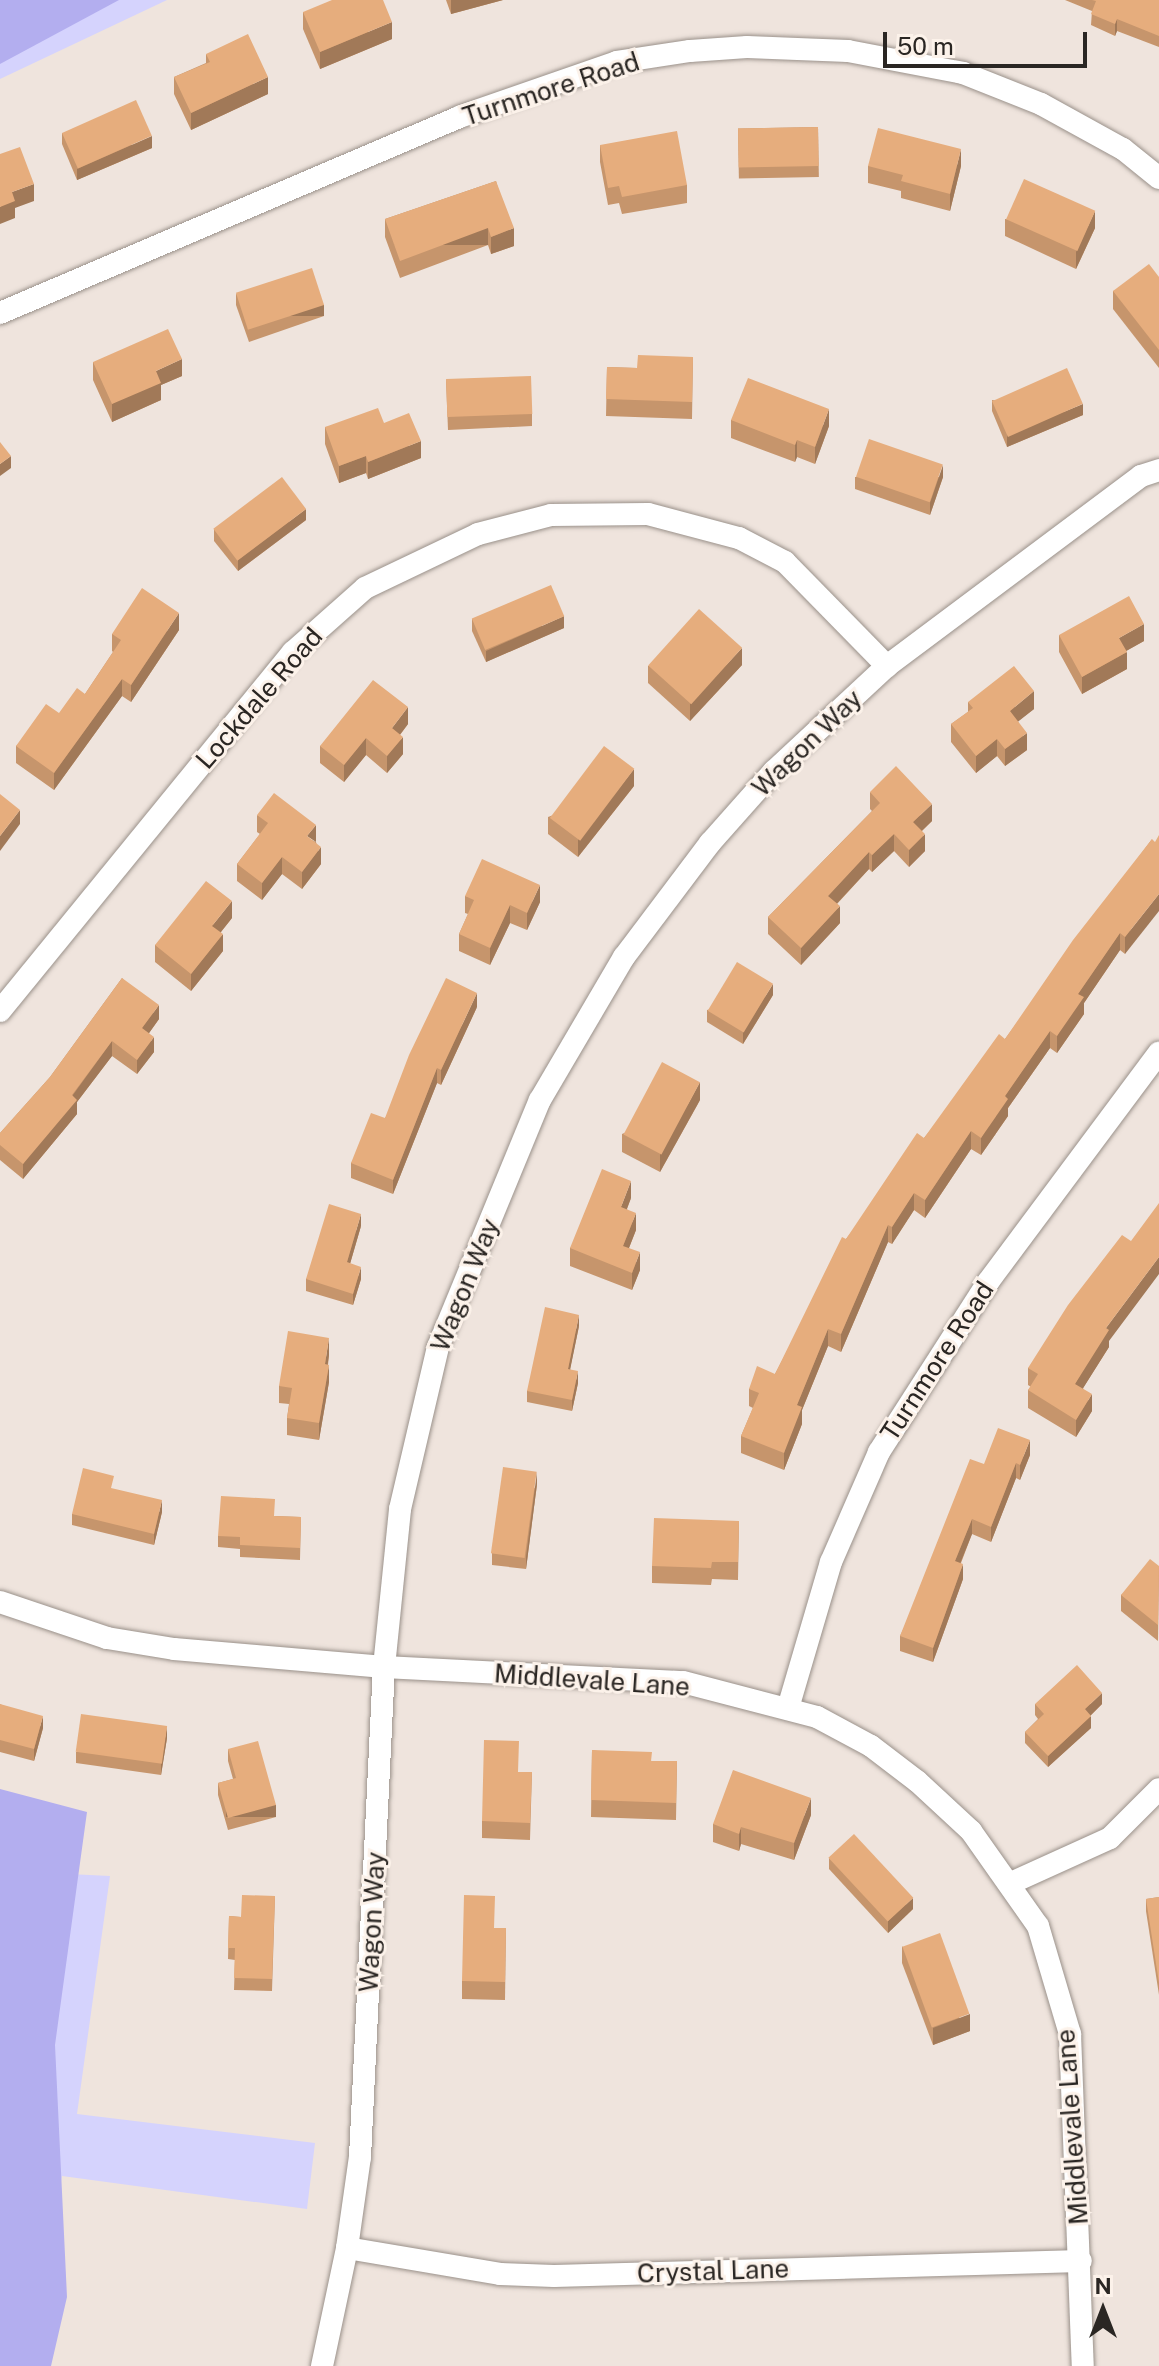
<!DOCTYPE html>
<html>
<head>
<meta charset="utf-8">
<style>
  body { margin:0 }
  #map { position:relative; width:1159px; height:2366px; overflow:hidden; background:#efe4dd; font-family:"Public Sans",sans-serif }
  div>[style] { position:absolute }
  .green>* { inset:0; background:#d5d3fd }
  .forest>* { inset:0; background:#b3aeef }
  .roads { filter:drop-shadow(0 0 2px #9a918a) drop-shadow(0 0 2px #9a918a) }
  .minor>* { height:22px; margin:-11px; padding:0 11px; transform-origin:11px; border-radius:11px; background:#fff }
  .wall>* { inset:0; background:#c6956c; transform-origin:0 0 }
  .shaded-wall>* { inset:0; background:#a17958; transform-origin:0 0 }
  .building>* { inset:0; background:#e6ad7d; transform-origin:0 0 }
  span { translate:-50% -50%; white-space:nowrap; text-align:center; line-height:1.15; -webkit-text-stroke:6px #fcf2ea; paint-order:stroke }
  .street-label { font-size:26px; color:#2a2623 }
  .north { position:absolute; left:1063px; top:2270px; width:80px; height:80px; -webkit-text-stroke:6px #fcf2ea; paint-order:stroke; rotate:0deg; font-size:22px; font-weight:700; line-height:32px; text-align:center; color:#2a2623 }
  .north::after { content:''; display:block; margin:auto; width:28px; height:36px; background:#2a2623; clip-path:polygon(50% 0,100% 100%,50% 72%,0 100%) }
  .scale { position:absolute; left:883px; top:32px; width:204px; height:36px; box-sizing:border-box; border:4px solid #2a2623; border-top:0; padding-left:10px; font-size:24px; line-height:28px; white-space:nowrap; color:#2a2623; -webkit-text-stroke:6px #fcf2ea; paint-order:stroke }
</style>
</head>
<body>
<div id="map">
  <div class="green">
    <div style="clip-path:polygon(0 0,167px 0,0 79px)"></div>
    <div style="clip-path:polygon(0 1864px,28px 1872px,110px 1876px,77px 2114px,315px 2143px,307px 2209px,62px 2176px,29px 2366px,0 2366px)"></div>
  </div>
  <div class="forest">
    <div style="clip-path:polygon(0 0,119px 0,0 64px)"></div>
    <div style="clip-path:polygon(0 1789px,87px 1812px,55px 2045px,67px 2297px,51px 2366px,0 2366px)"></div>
  </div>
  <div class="roads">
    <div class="minor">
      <div style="left:0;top:313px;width:499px;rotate:-23.1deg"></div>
      <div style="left:459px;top:117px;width:167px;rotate:-19.2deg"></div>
      <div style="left:617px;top:62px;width:74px;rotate:-8.6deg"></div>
      <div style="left:690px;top:51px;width:57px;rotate:-4deg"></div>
      <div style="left:747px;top:47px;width:101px;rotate:2.3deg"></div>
      <div style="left:848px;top:51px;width:117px;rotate:10.8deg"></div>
      <div style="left:963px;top:73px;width:84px;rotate:21.7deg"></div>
      <div style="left:1041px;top:104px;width:94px;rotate:28.8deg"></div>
      <div style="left:1123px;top:149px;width:46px;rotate:38.9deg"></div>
      <div style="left:0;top:1011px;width:463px;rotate:-50.8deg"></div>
      <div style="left:293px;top:652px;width:96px;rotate:-41.6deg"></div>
      <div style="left:365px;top:588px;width:125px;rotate:-25.5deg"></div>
      <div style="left:478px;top:534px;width:75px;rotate:-14.6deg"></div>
      <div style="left:551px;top:515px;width:97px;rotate:-0.6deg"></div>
      <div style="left:648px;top:514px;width:94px;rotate:14.8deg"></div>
      <div style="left:739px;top:538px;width:52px;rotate:27.6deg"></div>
      <div style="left:785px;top:562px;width:146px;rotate:45.6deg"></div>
      <div style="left:0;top:1602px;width:113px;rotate:18.6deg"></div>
      <div style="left:107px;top:1638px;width:68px;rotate:9.3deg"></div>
      <div style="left:174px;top:1649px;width:211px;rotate:4.9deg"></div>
      <div style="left:384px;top:1667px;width:299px;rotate:2.9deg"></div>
      <div style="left:683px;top:1682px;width:138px;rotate:14.6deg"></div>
      <div style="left:817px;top:1717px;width:61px;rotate:28.2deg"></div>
      <div style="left:871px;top:1746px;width:58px;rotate:37.3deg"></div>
      <div style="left:917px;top:1781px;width:74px;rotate:42.8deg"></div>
      <div style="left:971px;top:1831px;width:116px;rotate:54.8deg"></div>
      <div style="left:1038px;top:1926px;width:113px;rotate:73.5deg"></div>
      <div style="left:1070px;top:2034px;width:332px;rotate:87.8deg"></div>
      <div style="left:788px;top:1708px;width:152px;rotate:-73.6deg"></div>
      <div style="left:831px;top:1562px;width:120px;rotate:-66.4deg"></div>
      <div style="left:879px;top:1452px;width:202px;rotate:-57.3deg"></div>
      <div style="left:988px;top:1282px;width:286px;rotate:-53.3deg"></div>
      <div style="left:1011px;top:1883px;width:109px;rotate:-24.4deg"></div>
      <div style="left:1110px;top:1838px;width:69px;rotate:-45deg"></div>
      <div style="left:347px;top:2248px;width:155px;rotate:9.6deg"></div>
      <div style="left:500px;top:2274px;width:54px;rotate:2.1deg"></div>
      <div style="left:554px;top:2276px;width:527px;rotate:-1.63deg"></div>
      <div style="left:322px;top:2366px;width:121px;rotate:-78deg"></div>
      <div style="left:347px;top:2248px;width:92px;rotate:-81.9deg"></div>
      <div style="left:360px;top:2157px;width:491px;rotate:-87.2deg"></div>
      <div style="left:384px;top:1667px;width:159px;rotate:-84.2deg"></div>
      <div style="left:400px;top:1509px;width:166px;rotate:-76.8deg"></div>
      <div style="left:438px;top:1347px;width:267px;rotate:-67.6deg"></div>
      <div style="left:540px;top:1100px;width:166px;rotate:-59.6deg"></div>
      <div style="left:624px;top:957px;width:143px;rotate:-53deg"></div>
      <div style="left:710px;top:843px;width:96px;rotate:-48.4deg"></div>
      <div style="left:774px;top:771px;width:154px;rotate:-42.9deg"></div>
      <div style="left:887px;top:666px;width:317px;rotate:-36.8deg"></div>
      <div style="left:1141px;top:476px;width:19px;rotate:-18deg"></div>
    </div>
  </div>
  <div class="wall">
    <div style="clip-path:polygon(446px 0,503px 0,451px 14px)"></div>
    <div style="clip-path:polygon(1065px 0,1159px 0,1159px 47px,1117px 31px,1115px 36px,1091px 25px,1092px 11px)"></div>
    <div style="clip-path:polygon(303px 12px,392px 39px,320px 69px,303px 29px)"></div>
    <div style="clip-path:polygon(206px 54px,268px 94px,191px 130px,174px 94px,174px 77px,206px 63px)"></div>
    <div style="left:818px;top:127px;width:50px;height:80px;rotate:89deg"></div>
    <div style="clip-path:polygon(62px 133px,152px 148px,77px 180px,62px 144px)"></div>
    <div style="clip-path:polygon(600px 145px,687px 185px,687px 203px,622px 214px,619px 203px,608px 205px,600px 162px)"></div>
    <div style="clip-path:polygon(868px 166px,961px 166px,950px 211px,901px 198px,901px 191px,868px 183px)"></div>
    <div style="clip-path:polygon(496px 181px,514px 246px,491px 254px,488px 245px,400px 278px,385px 237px,385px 219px)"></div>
    <div style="clip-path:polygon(1005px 219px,1095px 228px,1076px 269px,1005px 236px)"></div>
    <div style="clip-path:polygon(1159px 277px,1159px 368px,1113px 309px,1113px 291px)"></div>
    <div style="clip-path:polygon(236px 294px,324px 316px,249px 342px,236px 305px)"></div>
    <div style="clip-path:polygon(693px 357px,692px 419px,606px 416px,607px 367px,637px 368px)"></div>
    <div style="clip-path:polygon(93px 362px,182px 376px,161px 385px,161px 400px,112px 422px,93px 380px)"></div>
    <div style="clip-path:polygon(446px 380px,532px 414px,532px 426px,448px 430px)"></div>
    <div style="clip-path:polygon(992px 400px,1083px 415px,1007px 447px,992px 411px)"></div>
    <div style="clip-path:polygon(731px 420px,829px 426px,815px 464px,797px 457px,795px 462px,731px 438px)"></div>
    <div style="clip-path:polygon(384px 423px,421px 458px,368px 479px,366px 473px,339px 483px,325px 444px,325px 427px)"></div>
    <div style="clip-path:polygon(855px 477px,943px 477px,930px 515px,855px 489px)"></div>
    <div style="clip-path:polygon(306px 520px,238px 571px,214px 541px,214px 529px)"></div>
    <div style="clip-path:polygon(472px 619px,564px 628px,486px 662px,472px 631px)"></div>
    <div style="clip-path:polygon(179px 630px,131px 702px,122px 696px,54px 790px,16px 763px,16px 746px,85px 694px,113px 652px,112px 651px,112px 634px)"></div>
    <div style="clip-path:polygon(1059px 635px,1144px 641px,1126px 651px,1127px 669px,1082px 694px,1059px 652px)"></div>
    <div style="clip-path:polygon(742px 665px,690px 721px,648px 683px,648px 666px)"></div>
    <div style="clip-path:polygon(968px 702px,1034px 709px,1018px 721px,1027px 750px,1005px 766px,997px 756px,976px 773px,951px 742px,951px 724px,968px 712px)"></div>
    <div style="clip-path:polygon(408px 724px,400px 735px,403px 754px,387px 773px,366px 755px,344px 782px,320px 763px,320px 746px)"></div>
    <div style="clip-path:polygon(634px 786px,578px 857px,548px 834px,548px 817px)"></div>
    <div style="clip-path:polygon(870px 792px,932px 821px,922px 831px,925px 851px,909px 867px,894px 851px,872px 872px,869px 869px,837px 904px,840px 923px,801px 965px,768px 934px,768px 917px,872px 811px,870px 809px)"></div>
    <div style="clip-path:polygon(257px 815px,316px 842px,321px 864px,302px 889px,282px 874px,262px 900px,237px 881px,237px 864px,260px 834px,257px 832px)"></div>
    <div style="clip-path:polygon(1152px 839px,1125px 954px,1120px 950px,1084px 1003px,1084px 1014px,1057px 1053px,1050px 1048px,1008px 1108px,1008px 1116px,981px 1155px,971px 1149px,925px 1218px,914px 1210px,892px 1244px,888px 1242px,841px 1352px,828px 1346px,802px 1410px,802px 1424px,784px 1470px,741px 1453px,741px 1436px,753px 1408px,749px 1406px,749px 1389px,775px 1374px,846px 1239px,924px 1138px,1005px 1039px)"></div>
    <div style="clip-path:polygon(465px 896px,540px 902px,527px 930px,510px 923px,490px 965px,459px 951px,459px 934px,468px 914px,465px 913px)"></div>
    <div style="clip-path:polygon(232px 918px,221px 932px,223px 951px,191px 991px,155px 962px,155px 945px)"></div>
    <div style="clip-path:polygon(122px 978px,159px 1019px,149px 1033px,154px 1052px,137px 1074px,112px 1056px,77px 1102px,77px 1114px,23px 1179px,0 1160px,0 1133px,50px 1077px)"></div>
    <div style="clip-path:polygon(773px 995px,743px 1044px,707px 1022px,707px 1010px)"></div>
    <div style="clip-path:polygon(477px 1007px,441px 1085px,437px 1083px,393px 1194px,351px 1178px,351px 1163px,385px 1118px)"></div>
    <div style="clip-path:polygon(700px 1100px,660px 1172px,622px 1152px,622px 1134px)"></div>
    <div style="clip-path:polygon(631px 1198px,627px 1209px,636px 1230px,629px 1248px,640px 1270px,632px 1290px,570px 1266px,570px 1248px)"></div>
    <div style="clip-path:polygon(361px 1226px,350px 1264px,361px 1279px,353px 1305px,306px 1291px,306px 1279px)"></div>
    <div style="clip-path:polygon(579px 1326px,570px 1369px,578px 1383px,572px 1411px,527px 1402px,527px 1391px)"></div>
    <div style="clip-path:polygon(1109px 1341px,1109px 1347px,1083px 1388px,1092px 1411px,1076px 1437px,1028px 1408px,1028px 1390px,1031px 1387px,1028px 1385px,1028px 1368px)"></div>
    <div style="clip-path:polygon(329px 1355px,328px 1365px,329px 1382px,319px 1440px,287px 1435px,287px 1418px,289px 1404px,279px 1403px,279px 1386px)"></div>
    <div style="clip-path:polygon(1030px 1455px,1020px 1480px,1016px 1478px,991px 1542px,972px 1534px,961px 1563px,963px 1579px,933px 1662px,900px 1651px,900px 1636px,984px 1464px)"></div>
    <div style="clip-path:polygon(537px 1484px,526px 1569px,492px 1565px,492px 1553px)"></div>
    <div style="clip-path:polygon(162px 1512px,154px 1545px,72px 1525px,72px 1514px)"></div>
    <div style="clip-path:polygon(275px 1516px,301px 1517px,300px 1560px,240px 1557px,240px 1549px,218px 1547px,218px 1536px)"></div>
    <div style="clip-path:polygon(739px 1521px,738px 1580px,712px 1579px,711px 1585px,652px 1583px,652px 1566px)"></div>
    <div style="clip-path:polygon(1159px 1566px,1158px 1641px,1121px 1611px,1121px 1595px)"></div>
    <div style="clip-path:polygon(0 1704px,43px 1728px,34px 1761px,0 1752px)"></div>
    <div style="clip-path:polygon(1035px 1704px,1102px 1704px,1090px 1716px,1091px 1728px,1048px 1767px,1025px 1743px,1025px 1732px,1038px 1719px,1035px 1715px)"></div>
    <div style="clip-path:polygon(167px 1738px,161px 1775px,76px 1763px,76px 1752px)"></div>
    <div style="clip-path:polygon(228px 1749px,276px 1817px,228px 1830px,218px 1795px,218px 1783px,233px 1779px,228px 1761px)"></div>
    <div style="clip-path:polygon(592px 1750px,652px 1761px,677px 1761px,676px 1820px,591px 1817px)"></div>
    <div style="clip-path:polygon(518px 1772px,532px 1772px,530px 1840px,482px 1838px,482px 1821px)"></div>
    <div style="clip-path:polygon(811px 1815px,794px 1860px,741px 1844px,739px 1851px,713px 1842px,713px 1824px)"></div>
    <div style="clip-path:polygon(829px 1858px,913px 1909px,888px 1933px,829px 1869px)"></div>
    <div style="clip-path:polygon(275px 1896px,272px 1991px,234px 1990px,235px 1960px,228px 1959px,229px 1916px,241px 1917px)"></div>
    <div style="clip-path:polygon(1159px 1897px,1159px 1995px,1146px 1911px,1146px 1899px)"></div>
    <div style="clip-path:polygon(494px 1928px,506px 1928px,505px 2000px,462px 1999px,462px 1981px)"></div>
    <div style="clip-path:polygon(902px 1946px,970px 2031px,933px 2045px,902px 1963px)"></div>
  </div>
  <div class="shaded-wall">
    <div style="clip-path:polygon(451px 0,503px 0,451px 14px)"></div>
    <div style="clip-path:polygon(1117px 19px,1117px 31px,1115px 36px,1115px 24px)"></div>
    <div style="clip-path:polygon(392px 22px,392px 39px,320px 69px,320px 52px)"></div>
    <div style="clip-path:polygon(268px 77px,268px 94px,191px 130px,191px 113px)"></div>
    <div style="clip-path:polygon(152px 136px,152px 148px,77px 180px,77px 169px)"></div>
    <div style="clip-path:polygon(961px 149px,961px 166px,950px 211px,950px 194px)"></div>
    <div style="clip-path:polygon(34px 184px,34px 201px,15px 208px,15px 218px,0 224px,0 207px,12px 192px)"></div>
    <div style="clip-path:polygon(1095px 211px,1095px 228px,1076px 269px,1076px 252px)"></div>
    <div style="left:488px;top:228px;width:17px;height:94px;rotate:90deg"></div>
    <div style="clip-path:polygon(514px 228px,514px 246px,491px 254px,491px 237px)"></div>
    <div style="left:324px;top:305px;width:11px;height:79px;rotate:90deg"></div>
    <div style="clip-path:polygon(182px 359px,182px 376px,161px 385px,161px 400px,112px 422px,112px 404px,156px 371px)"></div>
    <div style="clip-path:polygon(1083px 404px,1083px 415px,1007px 447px,1007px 435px)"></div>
    <div style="clip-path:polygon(829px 409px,829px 426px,815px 464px,815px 447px)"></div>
    <div style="clip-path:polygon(797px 440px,797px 457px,795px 462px,795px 445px)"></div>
    <div style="clip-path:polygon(421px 441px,421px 458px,368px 479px,368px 462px)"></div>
    <div style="clip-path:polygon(11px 456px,11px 468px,0 476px,0 464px)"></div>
    <div style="clip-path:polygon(366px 456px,366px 473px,339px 483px,339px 466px)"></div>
    <div style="clip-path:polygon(943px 465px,943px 477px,930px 515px,930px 503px)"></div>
    <div style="clip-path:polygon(306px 509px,306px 520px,238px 571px,238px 560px)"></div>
    <div style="clip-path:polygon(179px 613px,179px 630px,131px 702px,131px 685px)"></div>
    <div style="clip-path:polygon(564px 616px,564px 628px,486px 662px,486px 651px)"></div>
    <div style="clip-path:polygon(1144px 624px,1144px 641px,1119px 655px,1119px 638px)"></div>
    <div style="clip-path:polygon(742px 648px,742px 665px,690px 721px,690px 704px)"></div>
    <div style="clip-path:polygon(1127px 652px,1127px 669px,1082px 694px,1082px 677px)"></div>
    <div style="clip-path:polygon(122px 679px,122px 696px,54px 790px,54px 773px)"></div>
    <div style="clip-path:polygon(1034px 691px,1034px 709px,1010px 728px,1010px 711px)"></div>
    <div style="clip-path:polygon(408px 707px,408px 724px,392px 745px,392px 728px)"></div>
    <div style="clip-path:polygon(1027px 733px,1027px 750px,1005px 766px,1005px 749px)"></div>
    <div style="clip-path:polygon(403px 737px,403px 754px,387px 773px,387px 756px)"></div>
    <div style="clip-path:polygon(366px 738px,366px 755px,344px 782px,344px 765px)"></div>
    <div style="clip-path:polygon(997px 739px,997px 756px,976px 773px,976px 756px)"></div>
    <div style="clip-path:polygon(634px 769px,634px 786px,578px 857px,578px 840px)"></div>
    <div style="clip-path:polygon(932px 804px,932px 821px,913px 839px,913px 822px)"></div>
    <div style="clip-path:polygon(20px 810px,20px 824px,0 851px,0 836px)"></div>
    <div style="clip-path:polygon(316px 825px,316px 842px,307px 836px)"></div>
    <div style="clip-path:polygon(894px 834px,894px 851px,872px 872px,872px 855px)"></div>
    <div style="clip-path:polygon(925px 834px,925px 851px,909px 867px,909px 850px)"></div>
    <div style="clip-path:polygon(321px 847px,321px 864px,302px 889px,302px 872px)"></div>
    <div style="clip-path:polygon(869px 852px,869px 869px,828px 913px,828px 896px)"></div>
    <div style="clip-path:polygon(282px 857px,282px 874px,262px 900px,262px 883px)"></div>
    <div style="clip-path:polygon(540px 885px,540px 902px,527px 930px,527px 913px)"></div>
    <div style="clip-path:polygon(1159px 894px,1159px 911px,1125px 954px,1125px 937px)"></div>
    <div style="clip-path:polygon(232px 901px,232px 918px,212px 943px,212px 926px)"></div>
    <div style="clip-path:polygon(510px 905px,510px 923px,490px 965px,490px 948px)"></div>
    <div style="clip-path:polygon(840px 906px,840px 923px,801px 965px,801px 948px)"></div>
    <div style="clip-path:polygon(1120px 933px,1120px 950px,1084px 1003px,1084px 1014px,1057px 1053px,1057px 1036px,1078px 994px)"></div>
    <div style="clip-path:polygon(223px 934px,223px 951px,191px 991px,191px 974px)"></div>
    <div style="clip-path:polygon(773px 984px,773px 995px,743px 1044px,743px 1032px)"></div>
    <div style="clip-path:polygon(477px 993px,477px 1007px,441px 1085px,441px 1070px)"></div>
    <div style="clip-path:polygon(159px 1005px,159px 1019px,142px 1043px,142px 1028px)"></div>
    <div style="clip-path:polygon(1050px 1031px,1050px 1048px,1008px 1108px,1008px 1116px,981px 1155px,981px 1138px,1005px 1096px)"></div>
    <div style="clip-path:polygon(154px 1037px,154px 1052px,137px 1074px,137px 1060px)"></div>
    <div style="clip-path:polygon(112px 1041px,112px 1056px,77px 1102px,77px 1114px,23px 1179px,23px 1164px)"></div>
    <div style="clip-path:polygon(437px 1068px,437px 1083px,393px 1194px,393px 1180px)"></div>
    <div style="clip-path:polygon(700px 1082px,700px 1100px,660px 1172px,660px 1155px)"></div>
    <div style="clip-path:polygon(971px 1131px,971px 1149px,925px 1218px,925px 1200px)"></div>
    <div style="clip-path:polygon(631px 1181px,631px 1198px,621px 1224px,621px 1207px)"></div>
    <div style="clip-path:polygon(914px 1193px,914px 1210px,892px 1244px,892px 1227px)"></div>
    <div style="clip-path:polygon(636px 1213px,636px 1230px,623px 1263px,623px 1246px)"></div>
    <div style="clip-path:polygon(361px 1214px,361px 1226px,347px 1274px,347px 1262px)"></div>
    <div style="clip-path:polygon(888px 1225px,888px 1242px,841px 1352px,841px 1334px)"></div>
    <div style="clip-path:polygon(640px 1252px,640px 1270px,632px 1290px,632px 1273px)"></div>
    <div style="clip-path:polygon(1159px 1257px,1159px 1274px,1109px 1341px,1109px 1347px,1075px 1401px,1075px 1384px,1106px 1328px)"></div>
    <div style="clip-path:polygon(361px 1267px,361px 1279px,353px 1305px,353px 1294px)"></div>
    <div style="clip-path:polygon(579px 1315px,579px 1326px,568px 1380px,568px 1369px)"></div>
    <div style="clip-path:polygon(828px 1329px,828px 1346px,802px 1410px,802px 1424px,784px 1470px,784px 1453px,797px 1405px)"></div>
    <div style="clip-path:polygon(329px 1338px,329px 1355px,325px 1381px,325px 1364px)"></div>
    <div style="clip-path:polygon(329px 1365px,329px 1382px,319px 1440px,319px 1423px)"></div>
    <div style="clip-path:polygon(578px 1371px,578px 1383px,572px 1411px,572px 1400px)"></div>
    <div style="clip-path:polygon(1092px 1394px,1092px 1411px,1076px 1437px,1076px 1420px)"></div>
    <div style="clip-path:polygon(1030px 1440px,1030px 1455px,1020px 1480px,1020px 1465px)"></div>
    <div style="clip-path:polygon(1016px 1463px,1016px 1478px,991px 1542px,991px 1527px)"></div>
    <div style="clip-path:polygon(537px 1472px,537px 1484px,526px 1569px,526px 1557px)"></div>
    <div style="clip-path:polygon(162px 1500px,162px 1512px,154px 1545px,154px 1534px)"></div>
    <div style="clip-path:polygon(972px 1519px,972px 1534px,955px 1576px,955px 1561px)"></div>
    <div style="clip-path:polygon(963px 1564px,963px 1579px,933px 1662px,933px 1648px)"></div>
    <div style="clip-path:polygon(1102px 1693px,1102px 1704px,1085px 1721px,1085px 1709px)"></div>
    <div style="clip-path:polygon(43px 1716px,43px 1728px,34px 1761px,34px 1749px)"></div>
    <div style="clip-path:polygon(1091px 1716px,1091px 1728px,1048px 1767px,1048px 1756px)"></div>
    <div style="clip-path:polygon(167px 1726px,167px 1738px,161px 1775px,161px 1763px)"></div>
    <div style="clip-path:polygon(811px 1798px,811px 1815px,794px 1860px,794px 1843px)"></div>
    <div style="left:276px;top:1805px;width:12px;height:50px;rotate:90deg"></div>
    <div style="clip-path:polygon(741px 1827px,741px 1844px,739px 1851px,739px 1834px)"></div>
    <div style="clip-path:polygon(913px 1898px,913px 1909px,888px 1933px,888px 1921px)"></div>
    <div style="clip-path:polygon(970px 2014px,970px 2031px,933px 2045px,933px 2028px)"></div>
  </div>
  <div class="building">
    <div style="clip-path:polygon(332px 0,383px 0,392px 22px,320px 52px,303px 12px)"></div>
    <div style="clip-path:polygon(1092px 0,1159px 0,1159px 36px,1117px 19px,1115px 24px,1091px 14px,1096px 1px)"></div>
    <div style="clip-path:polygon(248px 34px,268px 77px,191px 113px,174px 77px,210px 62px,206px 54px)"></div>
    <div style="left:136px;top:100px;width:39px;height:81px;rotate:66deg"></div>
    <div style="left:818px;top:127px;width:39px;height:80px;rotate:89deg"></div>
    <div style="clip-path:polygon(878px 128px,961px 149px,950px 194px,901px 181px,903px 175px,868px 166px)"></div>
    <div style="clip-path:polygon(677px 131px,687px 185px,622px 197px,619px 186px,608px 188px,600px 145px)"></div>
    <div style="clip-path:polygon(20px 147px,34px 184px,12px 192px,15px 201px,0 207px,0 154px)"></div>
    <div style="left:1024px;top:179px;width:78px;height:44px;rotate:24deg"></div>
    <div style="clip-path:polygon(496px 181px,514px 228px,491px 237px,488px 228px,400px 261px,385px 219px)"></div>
    <div style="clip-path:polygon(1149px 264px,1159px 277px,1159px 350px,1113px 291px)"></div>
    <div style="left:312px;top:268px;width:39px;height:80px;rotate:72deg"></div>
    <div style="clip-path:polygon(168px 329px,182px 359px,156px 371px,161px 383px,112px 404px,93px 362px)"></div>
    <div style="clip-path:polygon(638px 355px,693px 357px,692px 402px,606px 399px,607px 367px,637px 368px)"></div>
    <div style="left:1067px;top:368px;width:39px;height:82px;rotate:66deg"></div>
    <div style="left:531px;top:376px;width:38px;height:85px;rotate:88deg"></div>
    <div style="clip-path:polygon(748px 378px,829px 409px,815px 447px,797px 440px,795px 445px,731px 420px)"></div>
    <div style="clip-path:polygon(378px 408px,384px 423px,409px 413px,421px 441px,368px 462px,366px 456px,339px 466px,325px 427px)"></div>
    <div style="left:869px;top:439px;width:78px;height:40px;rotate:19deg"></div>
    <div style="clip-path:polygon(0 442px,11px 456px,0 464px)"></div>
    <div style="left:282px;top:477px;width:40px;height:86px;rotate:53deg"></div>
    <div style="left:551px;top:585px;width:34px;height:86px;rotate:67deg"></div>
    <div style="clip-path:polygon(142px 588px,179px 613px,131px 685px,122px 679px,54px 773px,16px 746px,46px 704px,59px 713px,77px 688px,85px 694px,121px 640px,112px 634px)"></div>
    <div style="clip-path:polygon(1129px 596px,1144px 624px,1119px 638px,1127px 652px,1082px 677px,1059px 635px)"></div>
    <div style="left:699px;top:609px;width:58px;height:76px;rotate:42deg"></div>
    <div style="clip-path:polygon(1014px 666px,1034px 691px,1010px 711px,1027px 733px,1005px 749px,997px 739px,976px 756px,951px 724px,973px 708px,968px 702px)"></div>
    <div style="clip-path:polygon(373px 680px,408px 707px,392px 728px,403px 737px,387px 756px,366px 738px,344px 765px,320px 746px)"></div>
    <div style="left:604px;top:746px;width:38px;height:90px;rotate:37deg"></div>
    <div style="clip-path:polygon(896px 766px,932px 804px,913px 822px,925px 834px,909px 850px,894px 834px,872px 855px,869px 852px,828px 896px,840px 906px,801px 948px,768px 917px,880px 803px,870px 792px)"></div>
    <div style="clip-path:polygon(274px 793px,316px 825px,307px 836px,321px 847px,302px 872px,282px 857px,262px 883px,237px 864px,268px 823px,257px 815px)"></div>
    <div style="clip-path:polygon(0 794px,20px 810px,0 836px)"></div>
    <div style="clip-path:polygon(1159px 835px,1159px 894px,1125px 937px,1120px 933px,1078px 994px,1084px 997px,1057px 1036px,1050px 1031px,1005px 1096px,1008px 1099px,981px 1138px,971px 1131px,925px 1200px,914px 1193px,892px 1227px,888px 1225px,841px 1334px,828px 1329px,797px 1405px,802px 1407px,784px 1453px,741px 1436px,759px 1393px,749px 1389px,757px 1366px,775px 1374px,842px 1237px,846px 1239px,917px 1133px,924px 1138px,999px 1034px,1005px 1039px,1073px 940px,1152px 839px,1155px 842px)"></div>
    <div style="clip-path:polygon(482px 859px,540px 885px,527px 913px,510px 905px,490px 948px,459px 934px,474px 900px,465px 896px)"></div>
    <div style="clip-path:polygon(206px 881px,232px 901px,212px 926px,223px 934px,191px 974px,155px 945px)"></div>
    <div style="left:737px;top:962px;width:42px;height:57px;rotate:31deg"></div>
    <div style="clip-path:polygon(122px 978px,159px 1005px,142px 1028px,154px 1037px,137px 1060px,112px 1041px,72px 1095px,77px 1100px,23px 1164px,0 1145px,0 1133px,50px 1077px)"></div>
    <div style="clip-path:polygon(446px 978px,477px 993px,441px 1070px,437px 1068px,393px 1180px,351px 1163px,371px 1113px,385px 1118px,409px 1055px)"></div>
    <div style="left:662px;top:1062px;width:43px;height:82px;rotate:28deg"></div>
    <div style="clip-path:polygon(602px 1169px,631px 1181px,621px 1207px,636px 1213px,623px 1246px,640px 1252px,632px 1273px,570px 1248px)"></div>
    <div style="clip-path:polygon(1159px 1203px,1159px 1257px,1106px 1328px,1109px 1330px,1075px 1384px,1092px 1394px,1076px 1420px,1028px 1390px,1038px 1374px,1028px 1368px,1068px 1305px,1122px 1235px,1131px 1241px)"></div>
    <div style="clip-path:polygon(329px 1204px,361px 1214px,347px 1262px,361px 1267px,353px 1294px,306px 1279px)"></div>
    <div style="clip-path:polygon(545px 1307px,579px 1315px,568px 1369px,578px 1371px,572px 1400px,527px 1391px)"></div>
    <div style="clip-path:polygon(288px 1331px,329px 1338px,325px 1364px,329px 1365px,319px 1423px,287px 1418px,292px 1388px,279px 1386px)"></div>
    <div style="clip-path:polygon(998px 1428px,1030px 1440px,1020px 1465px,1016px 1463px,991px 1527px,972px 1519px,955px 1561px,963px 1564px,933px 1648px,900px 1636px,970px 1459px,984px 1464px)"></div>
    <div style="left:503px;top:1467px;width:34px;height:87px;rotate:8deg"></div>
    <div style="clip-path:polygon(83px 1468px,114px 1476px,111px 1488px,162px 1500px,154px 1534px,72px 1514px)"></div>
    <div style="clip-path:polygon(221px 1496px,275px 1499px,274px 1516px,301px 1517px,300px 1548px,240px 1545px,240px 1537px,218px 1536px)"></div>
    <div style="clip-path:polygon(654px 1518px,739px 1521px,738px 1562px,712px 1562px,711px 1568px,652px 1566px)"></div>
    <div style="clip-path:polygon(1150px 1559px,1159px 1566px,1158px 1625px,1121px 1595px)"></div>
    <div style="clip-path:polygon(1077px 1665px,1102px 1693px,1085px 1709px,1091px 1716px,1048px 1756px,1025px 1732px,1044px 1714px,1035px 1704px)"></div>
    <div style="clip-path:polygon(0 1704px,43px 1716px,34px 1749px,0 1740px)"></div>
    <div style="left:81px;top:1714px;width:87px;height:38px;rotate:8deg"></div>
    <div style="clip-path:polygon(484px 1740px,519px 1741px,518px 1772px,532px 1772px,530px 1823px,482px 1821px)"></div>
    <div style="clip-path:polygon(258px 1741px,276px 1805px,228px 1818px,218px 1783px,236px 1778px,228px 1749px)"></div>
    <div style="clip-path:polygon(592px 1750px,652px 1752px,651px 1761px,677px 1761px,676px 1803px,591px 1800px)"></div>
    <div style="clip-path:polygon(733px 1770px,811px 1798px,794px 1843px,741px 1827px,739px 1834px,713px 1824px)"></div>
    <div style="left:854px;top:1834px;width:87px;height:35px;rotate:47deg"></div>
    <div style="clip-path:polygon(242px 1895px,275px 1896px,272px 1979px,234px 1978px,235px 1948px,228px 1948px,229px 1916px,241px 1917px)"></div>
    <div style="clip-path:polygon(464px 1895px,495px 1896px,494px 1928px,506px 1928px,505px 1982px,462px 1981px)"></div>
    <div style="clip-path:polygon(1159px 1897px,1159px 1983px,1146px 1899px)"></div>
    <div style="left:940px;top:1933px;width:86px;height:40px;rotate:70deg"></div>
  </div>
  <div class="street-label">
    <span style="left:551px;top:89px;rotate:-18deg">Turnmore Road</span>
    <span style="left:259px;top:698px;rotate:-49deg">Lockdale Road</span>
    <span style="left:807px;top:743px;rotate:-44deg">Wagon Way</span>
    <span style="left:465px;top:1285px;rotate:-68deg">Wagon Way</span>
    <span style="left:937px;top:1361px;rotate:-57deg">Turnmore Road</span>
    <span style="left:592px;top:1680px;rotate:4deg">Middlevale Lane</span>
    <span style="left:372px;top:1922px;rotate:-87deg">Wagon Way</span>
    <span style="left:1072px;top:2127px;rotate:-94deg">Middlevale Lane</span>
    <span style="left:713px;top:2271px;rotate:-2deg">Crystal Lane</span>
  </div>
  <div class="north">N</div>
  <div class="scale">50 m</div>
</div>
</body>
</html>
